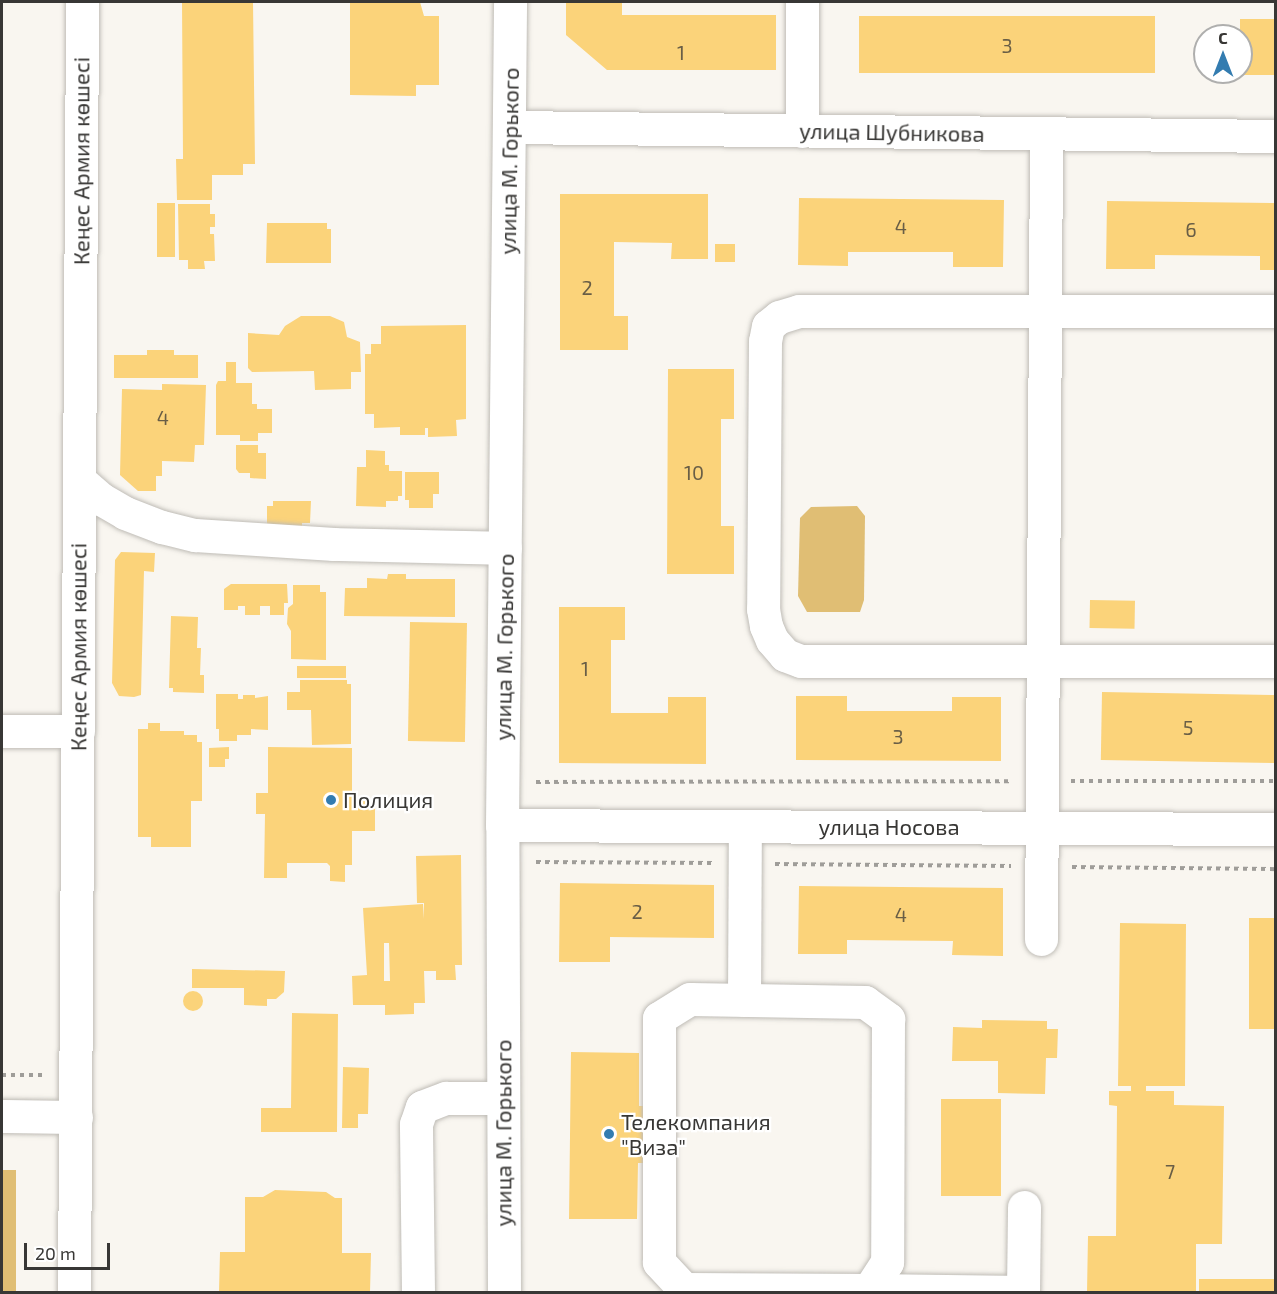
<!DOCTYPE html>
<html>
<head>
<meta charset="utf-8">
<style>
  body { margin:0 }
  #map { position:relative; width:1277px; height:1294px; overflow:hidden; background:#f9f6f0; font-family:"Exo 2",sans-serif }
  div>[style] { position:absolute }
  .green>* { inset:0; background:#e0be74; transform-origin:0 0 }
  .building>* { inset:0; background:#fbd37a; transform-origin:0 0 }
  .round { border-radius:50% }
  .path>* { height:4px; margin-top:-2px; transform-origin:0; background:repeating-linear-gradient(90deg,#9f9d99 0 4.5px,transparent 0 9px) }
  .roads { filter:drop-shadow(0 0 2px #bfbcb6) drop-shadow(0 0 2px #bfbcb6) }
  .minor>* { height:33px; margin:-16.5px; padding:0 16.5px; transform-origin:16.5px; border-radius:16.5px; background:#fff }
  .major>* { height:33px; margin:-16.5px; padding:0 16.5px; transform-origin:16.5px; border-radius:16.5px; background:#fff }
  .dots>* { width:16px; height:16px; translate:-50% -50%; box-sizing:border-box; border:3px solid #fff; border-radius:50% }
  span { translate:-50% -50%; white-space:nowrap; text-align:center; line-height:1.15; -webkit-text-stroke:4.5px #fff; paint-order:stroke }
  .number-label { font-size:20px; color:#695e46 }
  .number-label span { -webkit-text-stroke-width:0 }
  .street-label { font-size:22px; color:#383735 }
  .poi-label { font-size:22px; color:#383735 }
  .left { translate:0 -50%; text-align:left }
  .frame { position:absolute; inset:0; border:3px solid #383735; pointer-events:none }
  .north { position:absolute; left:1193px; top:24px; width:60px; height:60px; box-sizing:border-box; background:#fff; border:2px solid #afafae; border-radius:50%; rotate:0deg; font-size:16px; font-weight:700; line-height:24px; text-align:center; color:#383735 }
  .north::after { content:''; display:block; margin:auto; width:21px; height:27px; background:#337cb0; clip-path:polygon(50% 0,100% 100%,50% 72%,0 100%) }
  .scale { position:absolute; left:24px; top:1243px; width:86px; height:27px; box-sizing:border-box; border:3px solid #383735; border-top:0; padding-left:8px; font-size:18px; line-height:21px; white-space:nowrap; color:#383735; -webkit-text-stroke:4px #fff; paint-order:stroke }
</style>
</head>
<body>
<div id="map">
  <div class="green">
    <div style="clip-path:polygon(857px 506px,865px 516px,864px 600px,860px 612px,807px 612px,798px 596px,800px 518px,811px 507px)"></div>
    <div style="left:2px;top:1170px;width:14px;height:122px"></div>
  </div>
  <div class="building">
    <div style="clip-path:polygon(182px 2px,253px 2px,255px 164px,243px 164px,243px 175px,212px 175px,212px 200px,177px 200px,176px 159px,183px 159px)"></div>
    <div style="clip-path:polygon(350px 2px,420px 2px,424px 16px,439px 16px,439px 85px,416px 85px,416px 96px,350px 95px)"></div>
    <div style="clip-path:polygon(566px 2px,622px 2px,622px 15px,776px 15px,776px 70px,607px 70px,566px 35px)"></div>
    <div style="left:859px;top:16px;width:296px;height:57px"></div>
    <div style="left:1240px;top:19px;width:36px;height:56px"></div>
    <div style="clip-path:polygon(560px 194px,708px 194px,708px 259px,671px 259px,672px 243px,614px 242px,614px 316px,628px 316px,628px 350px,560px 350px)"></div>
    <div style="clip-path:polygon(799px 198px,1004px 200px,1003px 267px,953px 267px,953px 252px,848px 252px,848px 266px,798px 265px)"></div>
    <div style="clip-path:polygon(1107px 201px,1276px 203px,1276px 270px,1260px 270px,1260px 256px,1155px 255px,1155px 269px,1106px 269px)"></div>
    <div style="left:157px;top:203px;width:18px;height:54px"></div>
    <div style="clip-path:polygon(178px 204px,210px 204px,210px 214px,215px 214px,215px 227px,210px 227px,210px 234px,214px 234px,215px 261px,204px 261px,205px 269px,188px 269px,188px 260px,179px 260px)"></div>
    <div style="clip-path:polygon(267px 223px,327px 223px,327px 229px,331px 229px,331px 263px,266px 263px)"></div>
    <div style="left:715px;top:244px;width:20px;height:18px"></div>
    <div style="clip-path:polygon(301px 316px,330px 316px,344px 322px,347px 337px,360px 342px,361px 372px,351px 372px,351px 389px,315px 390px,314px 371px,252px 372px,248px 368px,248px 333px,279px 335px,285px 326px)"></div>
    <div style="clip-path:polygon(466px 325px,466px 419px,456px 420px,457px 436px,428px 437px,428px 428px,425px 428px,425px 435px,400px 435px,400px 427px,374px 428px,374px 414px,365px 414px,365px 354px,371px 354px,371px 344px,381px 344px,381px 326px)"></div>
    <div style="clip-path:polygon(147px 350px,174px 350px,174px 355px,198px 355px,198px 378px,114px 378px,114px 355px,147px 355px)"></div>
    <div style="clip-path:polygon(226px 362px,236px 362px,236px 383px,252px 383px,252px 404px,257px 404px,257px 409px,272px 409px,272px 433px,258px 433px,258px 441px,240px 441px,240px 435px,216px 435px,216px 385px,218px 381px,226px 381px)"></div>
    <div style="clip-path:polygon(668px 369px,734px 369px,734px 419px,721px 419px,721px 526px,734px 526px,734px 574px,667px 574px)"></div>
    <div style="clip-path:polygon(162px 384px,206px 385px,204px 445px,195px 445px,194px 462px,162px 461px,162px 476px,156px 476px,156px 491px,138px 491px,120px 475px,122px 389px,162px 390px)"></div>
    <div style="clip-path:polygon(236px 445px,258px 445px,258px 453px,266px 453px,266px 479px,250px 478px,250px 473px,239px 473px,236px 469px)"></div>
    <div style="clip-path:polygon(366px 450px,385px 451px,385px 465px,389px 465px,389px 471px,402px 471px,402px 496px,398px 496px,398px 501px,386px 501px,386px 507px,356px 506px,357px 467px,366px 467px)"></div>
    <div style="clip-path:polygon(405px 472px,439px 472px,439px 494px,433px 494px,433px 508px,409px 508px,409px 500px,405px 500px)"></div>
    <div style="clip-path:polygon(273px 501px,311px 501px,310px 523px,302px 523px,302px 536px,267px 528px,267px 506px,273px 506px)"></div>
    <div style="clip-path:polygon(121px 552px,155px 553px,154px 572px,144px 571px,141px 695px,134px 697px,119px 696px,112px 683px,115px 560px)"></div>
    <div style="clip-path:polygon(388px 574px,406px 574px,406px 579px,455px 579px,455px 617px,344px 616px,345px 588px,367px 588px,367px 578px,387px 579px)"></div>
    <div style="clip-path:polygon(231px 584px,287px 584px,288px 603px,284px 603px,284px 615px,270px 615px,270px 606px,260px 606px,260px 615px,245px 615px,245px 606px,238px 606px,238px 610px,224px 610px,224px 589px)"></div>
    <div style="clip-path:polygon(293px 585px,320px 585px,320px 592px,326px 592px,326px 660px,291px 659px,291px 631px,287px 624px,288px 608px,293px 604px)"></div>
    <div style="left:1090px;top:600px;width:45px;height:28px;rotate:1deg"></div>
    <div style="clip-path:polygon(559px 607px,625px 607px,625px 640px,611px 640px,611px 713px,668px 713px,668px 697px,706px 697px,706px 764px,559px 763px)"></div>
    <div style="clip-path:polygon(171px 616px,198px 617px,197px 648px,201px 648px,200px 675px,204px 675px,204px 693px,173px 692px,173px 688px,169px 688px)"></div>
    <div style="left:410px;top:622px;width:57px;height:119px;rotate:1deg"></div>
    <div style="left:297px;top:666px;width:49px;height:12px"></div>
    <div style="clip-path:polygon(300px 680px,347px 680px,347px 684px,351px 684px,351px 744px,312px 745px,311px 710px,287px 710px,287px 692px,300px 692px)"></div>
    <div style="left:1102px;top:692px;width:174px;height:68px;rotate:1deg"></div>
    <div style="clip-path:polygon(216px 694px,238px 694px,238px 699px,243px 699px,243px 695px,255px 695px,255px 698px,268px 696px,268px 730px,251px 729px,251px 735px,237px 735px,237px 741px,219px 741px,219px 729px,216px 729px)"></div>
    <div style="clip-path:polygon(796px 696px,847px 696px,847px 711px,952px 711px,952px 697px,1001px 697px,1001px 761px,796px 760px)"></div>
    <div style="clip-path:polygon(148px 723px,160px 723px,160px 731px,184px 731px,184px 735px,197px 735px,197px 742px,202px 742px,202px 801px,191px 801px,191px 847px,151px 847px,151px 837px,138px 837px,138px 729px,148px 729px)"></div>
    <div style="clip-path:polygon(229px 747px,229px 759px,225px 759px,225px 767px,209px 767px,209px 748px)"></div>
    <div style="clip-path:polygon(268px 747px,352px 748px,352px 801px,375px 801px,375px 831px,352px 831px,352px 865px,345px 865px,345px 882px,330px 881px,330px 866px,327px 863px,287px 863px,287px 878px,264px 878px,265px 814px,256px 814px,256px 793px,268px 793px)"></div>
    <div style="clip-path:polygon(evenodd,461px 855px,462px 965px,455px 965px,456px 980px,436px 980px,436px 971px,424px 971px,425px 1003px,414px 1003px,414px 1014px,385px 1015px,385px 1005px,353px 1005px,352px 976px,367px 975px,363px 908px,423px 904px,424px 919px,424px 903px,417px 903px,416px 856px,461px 855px,384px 943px,389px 943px,390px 981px,384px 981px,384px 943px)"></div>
    <div style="clip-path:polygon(560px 883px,714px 885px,714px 938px,610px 937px,610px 962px,559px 962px)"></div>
    <div style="clip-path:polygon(799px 886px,1003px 888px,1003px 956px,952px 955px,953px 941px,847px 940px,847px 954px,798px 954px)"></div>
    <div style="left:1249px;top:918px;width:27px;height:111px"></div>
    <div style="clip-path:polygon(1120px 923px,1186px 924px,1185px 1086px,1146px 1086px,1146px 1091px,1174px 1091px,1174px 1105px,1224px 1106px,1222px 1244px,1196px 1244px,1196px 1292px,1087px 1292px,1088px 1236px,1116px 1236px,1117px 1106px,1109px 1105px,1109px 1091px,1131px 1091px,1131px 1086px,1118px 1086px)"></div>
    <div style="clip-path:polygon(192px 969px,285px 971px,284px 992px,276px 999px,267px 999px,267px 1006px,244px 1005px,244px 988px,192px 988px)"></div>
    <div class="round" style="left:183px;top:991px;width:20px;height:20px"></div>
    <div style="clip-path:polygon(292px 1013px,338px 1014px,337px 1132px,261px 1132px,261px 1108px,291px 1108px)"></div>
    <div style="clip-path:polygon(982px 1020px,1047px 1021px,1047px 1029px,1058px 1029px,1057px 1058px,1046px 1058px,1045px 1094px,998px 1093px,998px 1061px,952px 1061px,953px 1027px,982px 1028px)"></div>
    <div style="clip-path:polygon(571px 1052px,639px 1053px,639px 1106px,648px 1106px,647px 1163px,638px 1163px,637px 1219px,569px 1219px)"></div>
    <div style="clip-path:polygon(343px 1067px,369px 1068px,368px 1114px,358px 1114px,358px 1128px,342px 1128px)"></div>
    <div style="left:941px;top:1099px;width:60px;height:97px"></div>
    <div style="clip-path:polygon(275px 1190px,326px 1192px,335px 1198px,342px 1198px,342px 1253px,371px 1253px,370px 1292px,219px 1292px,220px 1252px,245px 1252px,245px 1197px,263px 1197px)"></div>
    <div style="left:1199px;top:1279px;width:77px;height:13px"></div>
  </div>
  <div class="path">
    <div style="left:1071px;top:781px;width:205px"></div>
    <div style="left:536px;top:782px;width:476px;rotate:-0.1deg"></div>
    <div style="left:536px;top:862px;width:178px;rotate:0.3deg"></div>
    <div style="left:775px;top:864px;width:236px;rotate:0.5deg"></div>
    <div style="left:1072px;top:867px;width:204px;rotate:0.6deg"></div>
    <div style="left:2px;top:1075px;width:43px"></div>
  </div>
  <div class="roads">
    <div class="minor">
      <div style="left:802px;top:2px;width:129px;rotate:90deg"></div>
      <div style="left:509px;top:127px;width:767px;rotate:0.67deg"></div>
      <div style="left:1276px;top:311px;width:477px;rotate:180deg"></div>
      <div style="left:799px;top:311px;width:21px;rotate:163deg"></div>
      <div style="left:779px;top:317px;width:14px;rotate:141deg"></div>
      <div style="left:768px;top:326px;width:15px;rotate:101deg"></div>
      <div style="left:765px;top:341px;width:268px;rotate:90.4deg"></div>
      <div style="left:763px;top:609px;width:17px;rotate:80deg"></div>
      <div style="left:766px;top:626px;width:15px;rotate:67deg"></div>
      <div style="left:772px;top:640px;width:20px;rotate:49deg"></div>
      <div style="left:785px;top:655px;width:17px;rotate:21deg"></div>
      <div style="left:801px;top:661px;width:475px"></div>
      <div style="left:79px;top:480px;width:29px;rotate:41deg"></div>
      <div style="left:101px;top:499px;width:28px;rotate:30deg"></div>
      <div style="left:125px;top:513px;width:40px;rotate:21deg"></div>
      <div style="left:162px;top:527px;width:34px;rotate:14deg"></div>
      <div style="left:195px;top:535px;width:139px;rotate:3.7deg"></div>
      <div style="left:334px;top:544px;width:171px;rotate:1.3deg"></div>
      <div style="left:2px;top:731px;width:76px"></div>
      <div style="left:502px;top:825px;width:774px;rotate:0.3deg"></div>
      <div style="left:1041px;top:939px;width:806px;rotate:-89.64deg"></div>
      <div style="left:690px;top:999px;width:175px;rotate:1deg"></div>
      <div style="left:865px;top:1002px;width:29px;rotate:36deg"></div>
      <div style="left:888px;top:1019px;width:243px;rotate:90.2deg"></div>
      <div style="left:887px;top:1262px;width:33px;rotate:123deg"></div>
      <div style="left:869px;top:1290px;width:185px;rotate:-179.7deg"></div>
      <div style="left:684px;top:1289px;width:37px;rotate:-133deg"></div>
      <div style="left:659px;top:1262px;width:244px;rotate:-90deg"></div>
      <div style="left:659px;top:1018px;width:36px;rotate:-32deg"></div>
      <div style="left:744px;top:1000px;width:174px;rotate:-89.7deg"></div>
      <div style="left:869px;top:1290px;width:154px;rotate:0.7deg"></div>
      <div style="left:418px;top:1292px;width:168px;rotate:-90.7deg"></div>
      <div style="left:416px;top:1124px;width:18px;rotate:-71deg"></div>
      <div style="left:422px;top:1107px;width:26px;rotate:-21deg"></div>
      <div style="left:446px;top:1098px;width:57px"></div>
      <div style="left:1023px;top:1292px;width:85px;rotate:-89.3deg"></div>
    </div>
    <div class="major">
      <div style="left:2px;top:1116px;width:74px;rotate:0.8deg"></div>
      <div style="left:74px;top:1292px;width:1290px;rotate:-89.64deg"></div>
      <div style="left:504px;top:1292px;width:467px;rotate:-90.2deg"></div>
      <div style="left:502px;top:825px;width:823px;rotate:-89.44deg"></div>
    </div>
  </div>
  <div class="dots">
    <div style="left:331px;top:800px;background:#337cb0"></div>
    <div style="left:609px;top:1134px;background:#337cb0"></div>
  </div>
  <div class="number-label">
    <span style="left:1007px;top:45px">3</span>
    <span style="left:681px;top:52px">1</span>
    <span style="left:901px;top:226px">4</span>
    <span style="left:1191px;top:229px">6</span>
    <span style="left:587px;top:287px">2</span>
    <span style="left:163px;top:417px">4</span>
    <span style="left:694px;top:472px">10</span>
    <span style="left:585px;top:668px">1</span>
    <span style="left:1188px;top:727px">5</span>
    <span style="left:898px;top:736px">3</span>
    <span style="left:637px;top:911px">2</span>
    <span style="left:901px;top:914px">4</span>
    <span style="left:1170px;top:1171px">7</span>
  </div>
  <div class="street-label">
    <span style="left:892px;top:132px;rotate:1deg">улица Шубникова</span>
    <span style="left:81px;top:161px;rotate:-90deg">Кеңес Армия көшесі</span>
    <span style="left:509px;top:161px;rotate:-89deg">улица М. Горького</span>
    <span style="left:78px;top:647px;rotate:-90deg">Кеңес Армия көшесі</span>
    <span style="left:504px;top:647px;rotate:-89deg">улица М. Горького</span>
    <span style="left:889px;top:827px">улица Носова</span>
    <span style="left:503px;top:1133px;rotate:-90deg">улица М. Горького</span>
  </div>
  <div class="poi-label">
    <span class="left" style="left:343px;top:800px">Полиция</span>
    <span class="left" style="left:621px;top:1134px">Телекомпания<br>"Виза"</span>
  </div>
  <div class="frame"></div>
  <div class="north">С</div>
  <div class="scale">20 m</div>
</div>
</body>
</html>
